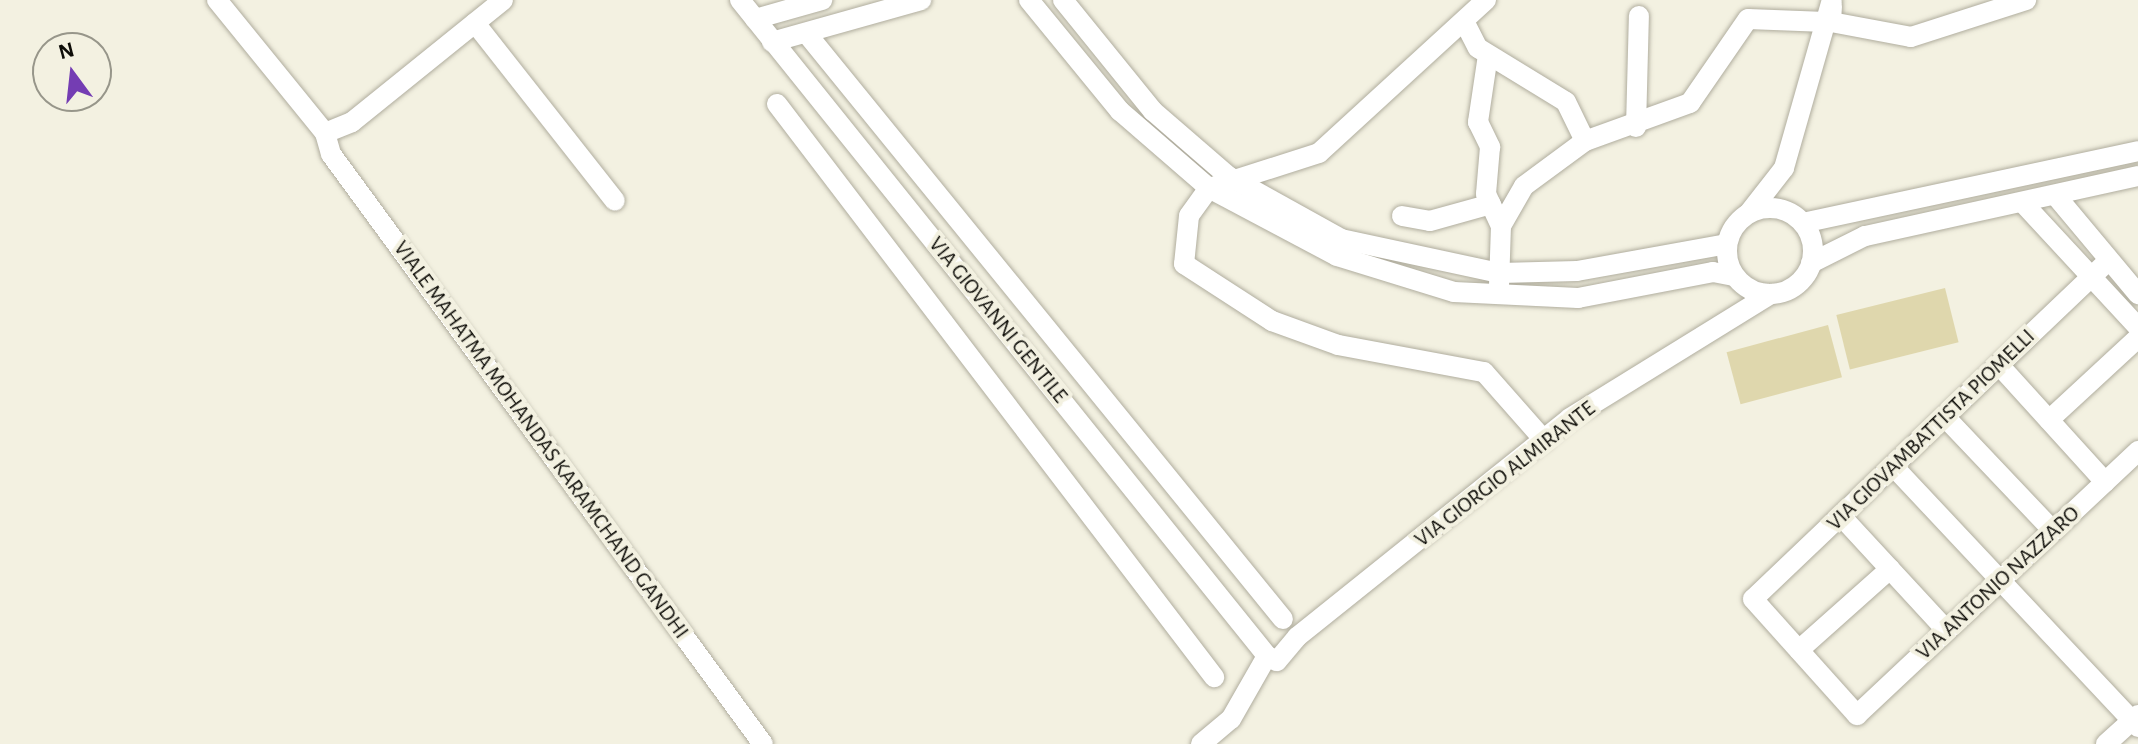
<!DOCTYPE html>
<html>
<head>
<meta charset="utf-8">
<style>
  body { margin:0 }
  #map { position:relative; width:2138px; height:744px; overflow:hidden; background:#f3f1e1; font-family:"Alegreya Sans",sans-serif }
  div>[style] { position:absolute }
  .green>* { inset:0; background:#dfd7ad; transform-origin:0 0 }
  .roads { filter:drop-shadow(0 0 2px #b0ad9e) drop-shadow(0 0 2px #b0ad9e) }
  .minor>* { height:20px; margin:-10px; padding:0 10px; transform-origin:10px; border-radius:10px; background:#fff }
  .minor>.ring { margin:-10px; padding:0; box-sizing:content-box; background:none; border:20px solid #fff; border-radius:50% }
  span { translate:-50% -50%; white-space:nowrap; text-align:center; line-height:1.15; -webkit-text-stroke:8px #f3f1e1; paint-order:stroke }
  .street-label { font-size:22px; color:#0e0d08 }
  .north { position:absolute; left:32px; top:32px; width:80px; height:80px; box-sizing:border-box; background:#f3f1e1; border:2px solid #97968a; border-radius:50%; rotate:345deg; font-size:22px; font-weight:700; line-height:32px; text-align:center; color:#0e0d08 }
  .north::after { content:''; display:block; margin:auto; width:28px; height:36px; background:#743db3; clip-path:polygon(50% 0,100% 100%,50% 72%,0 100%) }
</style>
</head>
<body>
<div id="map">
  <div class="green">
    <div style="left:1945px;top:288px;width:56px;height:112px;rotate:76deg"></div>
    <div style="left:1828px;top:325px;width:54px;height:105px;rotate:75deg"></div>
  </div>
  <div class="roads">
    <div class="minor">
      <div style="left:217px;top:0;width:171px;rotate:50.9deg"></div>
      <div style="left:325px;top:133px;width:22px;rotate:74deg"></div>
      <div style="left:331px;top:154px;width:731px;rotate:53.79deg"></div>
      <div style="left:740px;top:0;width:841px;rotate:51.22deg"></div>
      <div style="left:1267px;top:656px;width:11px;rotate:27deg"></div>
      <div style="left:1277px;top:661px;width:31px;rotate:-50deg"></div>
      <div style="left:1029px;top:0;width:144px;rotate:50.7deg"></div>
      <div style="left:1120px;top:111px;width:118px;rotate:40.9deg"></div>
      <div style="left:1209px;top:188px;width:145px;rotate:28deg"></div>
      <div style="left:1337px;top:256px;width:122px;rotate:17.1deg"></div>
      <div style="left:1454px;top:292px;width:124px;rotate:2.8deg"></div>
      <div style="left:1578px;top:298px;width:137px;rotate:-10.9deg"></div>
      <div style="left:1713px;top:272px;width:21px;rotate:11deg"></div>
      <div style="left:1063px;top:0;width:143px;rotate:51deg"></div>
      <div style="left:1153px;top:111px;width:99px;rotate:40.9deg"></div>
      <div style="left:1228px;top:176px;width:129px;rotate:29.1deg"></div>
      <div style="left:1341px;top:239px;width:163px;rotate:12.1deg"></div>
      <div style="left:1500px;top:273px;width:77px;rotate:-1.5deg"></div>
      <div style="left:1577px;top:271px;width:152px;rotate:-10.2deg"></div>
      <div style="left:1486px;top:0;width:226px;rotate:137.5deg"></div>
      <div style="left:1319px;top:153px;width:115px;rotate:162.3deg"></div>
      <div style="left:1209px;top:188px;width:34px;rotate:126deg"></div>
      <div style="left:1189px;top:216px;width:48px;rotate:95.9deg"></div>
      <div style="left:1184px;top:264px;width:105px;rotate:32.9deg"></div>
      <div style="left:1272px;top:321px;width:70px;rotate:20deg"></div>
      <div style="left:1338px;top:345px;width:148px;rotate:10.5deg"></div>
      <div style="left:1484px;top:372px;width:91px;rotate:48.6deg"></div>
      <div style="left:1832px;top:6px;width:16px;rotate:94deg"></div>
      <div style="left:1831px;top:22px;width:81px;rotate:10.6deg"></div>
      <div style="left:1911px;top:37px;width:121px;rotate:-17.8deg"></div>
      <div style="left:755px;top:19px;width:70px;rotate:-15.8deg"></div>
      <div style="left:1464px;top:21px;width:30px;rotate:63deg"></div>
      <div style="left:1478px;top:48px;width:103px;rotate:31.5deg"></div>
      <div style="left:1566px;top:102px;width:43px;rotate:64deg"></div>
      <div style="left:1585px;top:141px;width:112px;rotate:-19.9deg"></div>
      <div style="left:1690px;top:103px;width:102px;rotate:-55.4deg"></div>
      <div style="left:1748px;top:19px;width:78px;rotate:2.2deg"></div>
      <div style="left:475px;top:23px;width:226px;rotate:51.8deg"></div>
      <div style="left:807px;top:34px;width:754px;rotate:50.87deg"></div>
      <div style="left:772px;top:42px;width:155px;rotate:-15.7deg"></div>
      <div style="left:1488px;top:55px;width:68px;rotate:98.5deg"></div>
      <div style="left:1478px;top:122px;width:28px;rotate:64deg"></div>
      <div style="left:1490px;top:147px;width:47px;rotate:94.9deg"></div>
      <div style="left:1486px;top:194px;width:35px;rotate:65deg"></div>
      <div style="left:777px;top:104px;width:721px;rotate:52.67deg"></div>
      <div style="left:1636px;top:127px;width:111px;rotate:-88.5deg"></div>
      <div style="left:325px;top:133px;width:29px;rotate:-22deg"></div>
      <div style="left:352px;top:122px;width:194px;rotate:-38.9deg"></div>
      <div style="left:2056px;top:196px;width:128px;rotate:50.1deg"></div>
      <div style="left:2023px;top:203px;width:169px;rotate:47.2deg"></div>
      <div class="ring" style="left:1727px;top:208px;width:66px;height:66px"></div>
      <div style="left:1749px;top:213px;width:57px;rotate:-52.1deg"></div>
      <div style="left:1784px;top:168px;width:175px;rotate:-74.1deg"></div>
      <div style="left:1402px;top:216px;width:28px;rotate:10deg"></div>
      <div style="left:1430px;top:221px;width:63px;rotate:-15.6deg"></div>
      <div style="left:1803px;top:223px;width:343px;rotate:-12.1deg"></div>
      <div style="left:2108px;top:261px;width:490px;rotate:136.4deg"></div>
      <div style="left:1753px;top:599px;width:156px;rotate:48.1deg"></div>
      <div style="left:1857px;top:715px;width:386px;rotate:-43.2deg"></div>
      <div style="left:1811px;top:263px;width:60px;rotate:-26.6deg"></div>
      <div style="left:1865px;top:236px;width:280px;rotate:-12.4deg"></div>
      <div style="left:1499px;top:286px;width:60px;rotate:-88.1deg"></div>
      <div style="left:1501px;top:226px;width:46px;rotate:-60.1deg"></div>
      <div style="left:1524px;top:186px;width:76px;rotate:-36.4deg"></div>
      <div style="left:1999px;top:365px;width:158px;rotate:47.8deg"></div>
      <div style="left:1945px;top:417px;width:157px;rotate:46.5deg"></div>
      <div style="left:2049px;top:420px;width:121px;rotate:-42.7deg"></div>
      <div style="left:1893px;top:466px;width:358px;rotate:46.8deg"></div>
      <div style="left:1841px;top:516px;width:156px;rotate:47.3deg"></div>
      <div style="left:1297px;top:637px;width:350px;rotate:-38.7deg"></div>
      <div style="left:1570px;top:418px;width:236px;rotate:-31.7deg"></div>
      <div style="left:1799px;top:650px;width:122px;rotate:-41.7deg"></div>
      <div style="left:1201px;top:744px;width:39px;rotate:-40deg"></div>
      <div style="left:1231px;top:719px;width:73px;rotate:-60.3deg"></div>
      <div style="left:2106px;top:744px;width:43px;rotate:-42.2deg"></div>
    </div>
  </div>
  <div class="street-label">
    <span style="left:998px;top:320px;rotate:51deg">VIA GIOVANNI GENTILE</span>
    <span style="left:1931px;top:430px;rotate:-44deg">VIA GIOVAMBATTISTA PIOMELLI</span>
    <span style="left:541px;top:440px;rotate:54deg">VIALE MAHATMA MOHANDAS KARAMCHAND GANDHI</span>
    <span style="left:1505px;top:474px;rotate:-38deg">VIA GIORGIO ALMIRANTE</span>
    <span style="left:1998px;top:583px;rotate:-43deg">VIA ANTONIO NAZZARO</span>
  </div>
  <div class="north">N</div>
</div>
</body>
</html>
